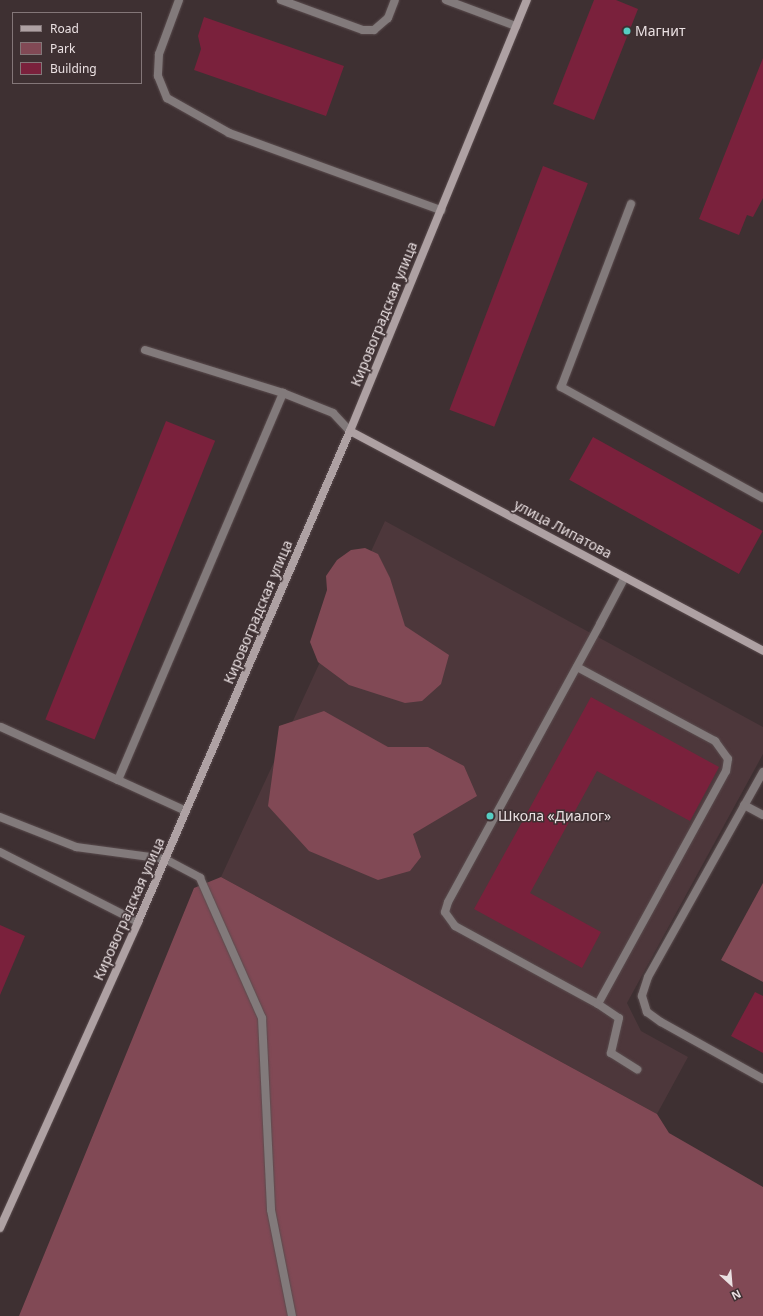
<!DOCTYPE html>
<html>
<head>
<meta charset="utf-8">
<style>
  body { margin:0 }
  #map { position:relative; width:763px; height:1316px; overflow:hidden; background:#3e3032; font-family:"Noto Sans",sans-serif }
  div>[style] { position:absolute }
  .built>* { inset:0; background:#4d373b }
  .green>* { inset:0; background:#814955 }
  .building>* { inset:0; background:#7a213c; transform-origin:0 0 }
  .roads { filter:drop-shadow(0 0 1px #5a4c4e) drop-shadow(0 0 1px #5a4c4e) }
  .lane>* { height:8px; margin:-4px; padding:0 4px; transform-origin:4px; border-radius:4px; background:#827a7b }
  .secondary>* { height:8px; margin:-4px; padding:0 4px; transform-origin:4px; border-radius:4px; background:#aea1a3 }
  .dots>* { width:11px; height:11px; translate:-50% -50%; box-sizing:border-box; border:2px solid #3e3032; border-radius:50% }
  span { translate:-50% -50%; white-space:nowrap; text-align:center; line-height:1.15; -webkit-text-stroke:3px #3e3032; paint-order:stroke }
  .poi-label { font-size:14px; color:#eae0e2 }
  .left { translate:0 -50%; text-align:left }
  .street-label { font-size:14px; color:#eae0e2 }
  .legend { position:absolute; left:12px; top:12px; width:130px; height:72px; box-sizing:border-box; background:#3e3032; border:1px solid #837678; margin:0; padding:5px 7px; list-style:none; font-size:12px; color:#eae0e2 }
  .legend li { display:flex; align-items:center; gap:8px; height:20px }
  .legend b { width:20px; border:1px solid #837678 }
  .north { position:absolute; left:711px; top:1264px; width:40px; height:40px; -webkit-text-stroke:3px #3e3032; paint-order:stroke; rotate:154deg; font-size:11px; font-weight:700; line-height:16px; text-align:center; color:#eae0e2 }
  .north::after { content:''; display:block; margin:auto; width:14px; height:18px; background:#eae0e2; clip-path:polygon(50% 0,100% 100%,50% 72%,0 100%) }
</style>
</head>
<body>
<div id="map">
  <div class="built">
    <div style="clip-path:polygon(385px 521px,763px 727px,763px 754px,627px 1003px,641px 1031px,688px 1057px,657px 1114px,221px 877px)"></div>
  </div>
  <div class="green">
    <div style="clip-path:polygon(365px 548px,378px 554px,390px 578px,405px 626px,449px 655px,441px 684px,422px 701px,405px 703px,349px 685px,318px 662px,310px 642px,327px 590px,326px 576px,337px 560px,351px 550px)"></div>
    <div style="clip-path:polygon(324px 711px,388px 747px,428px 747px,464px 766px,477px 796px,413px 834px,421px 857px,410px 871px,378px 880px,309px 851px,268px 806px,279px 726px)"></div>
    <div style="clip-path:polygon(221px 877px,657px 1114px,669px 1133px,763px 1187px,763px 1316px,19px 1316px,194px 888px)"></div>
    <div style="clip-path:polygon(763px 883px,763px 982px,721px 960px)"></div>
  </div>
  <div class="building">
    <div style="clip-path:polygon(594px 0,616px 0,638px 9px,594px 120px,553px 104px)"></div>
    <div style="clip-path:polygon(204px 17px,344px 66px,326px 116px,194px 70px,201px 49px,198px 36px)"></div>
    <div style="clip-path:polygon(763px 58px,763px 198px,753px 217px,747px 215px,739px 235px,699px 219px)"></div>
    <div style="left:543px;top:166px;width:48px;height:261px;rotate:21deg"></div>
    <div style="left:166px;top:421px;width:53px;height:322px;rotate:22deg"></div>
    <div style="left:593px;top:437px;width:194px;height:49px;rotate:29deg"></div>
    <div style="clip-path:polygon(591px 697px,719px 767px,690px 821px,597px 771px,530px 893px,601px 932px,582px 968px,474px 909px)"></div>
    <div style="clip-path:polygon(0 925px,25px 936px,0 995px)"></div>
    <div style="clip-path:polygon(755px 992px,763px 996px,763px 1053px,731px 1036px)"></div>
  </div>
  <div class="roads">
    <div class="lane">
      <div style="left:179px;top:0;width:58px;rotate:110.3deg"></div>
      <div style="left:159px;top:54px;width:22px;rotate:93deg"></div>
      <div style="left:158px;top:76px;width:24px;rotate:68deg"></div>
      <div style="left:167px;top:98px;width:71px;rotate:29.4deg"></div>
      <div style="left:229px;top:133px;width:226px;rotate:20deg"></div>
      <div style="left:281px;top:0;width:87px;rotate:20.1deg"></div>
      <div style="left:363px;top:30px;width:11px"></div>
      <div style="left:374px;top:30px;width:18px;rotate:-41deg"></div>
      <div style="left:388px;top:18px;width:19px;rotate:-69deg"></div>
      <div style="left:446px;top:0;width:75px;rotate:20.4deg"></div>
      <div style="left:631px;top:204px;width:196px;rotate:110.9deg"></div>
      <div style="left:561px;top:387px;width:230px;rotate:28.8deg"></div>
      <div style="left:145px;top:350px;width:145px;rotate:17.3deg"></div>
      <div style="left:283px;top:393px;width:54px;rotate:21.8deg"></div>
      <div style="left:333px;top:413px;width:25px;rotate:47deg"></div>
      <div style="left:577px;top:667px;width:157px;rotate:28.2deg"></div>
      <div style="left:715px;top:741px;width:22px;rotate:54deg"></div>
      <div style="left:728px;top:759px;width:12px;rotate:99deg"></div>
      <div style="left:726px;top:771px;width:266px;rotate:118.8deg"></div>
      <div style="left:598px;top:1004px;width:163px;rotate:-151.4deg"></div>
      <div style="left:455px;top:926px;width:17px;rotate:-126deg"></div>
      <div style="left:445px;top:912px;width:10px;rotate:-73deg"></div>
      <div style="left:448px;top:902px;width:317px;rotate:-61.3deg"></div>
      <div style="left:600px;top:624px;width:53px;rotate:-62deg"></div>
      <div style="left:1px;top:727px;width:128px;rotate:24.4deg"></div>
      <div style="left:763px;top:772px;width:235px;rotate:119.3deg"></div>
      <div style="left:648px;top:977px;width:20px;rotate:108deg"></div>
      <div style="left:642px;top:996px;width:17px;rotate:73deg"></div>
      <div style="left:647px;top:1012px;width:17px;rotate:36deg"></div>
      <div style="left:661px;top:1022px;width:117px;rotate:29.2deg"></div>
      <div style="left:744px;top:805px;width:21px;rotate:28deg"></div>
      <div style="left:186px;top:811px;width:75px;rotate:-155.5deg"></div>
      <div style="left:118px;top:780px;width:421px;rotate:-66.9deg"></div>
      <div style="left:0;top:817px;width:82px;rotate:21.5deg"></div>
      <div style="left:76px;top:847px;width:90px;rotate:7.7deg"></div>
      <div style="left:165px;top:859px;width:40px;rotate:28deg"></div>
      <div style="left:200px;top:878px;width:153px;rotate:66.1deg"></div>
      <div style="left:262px;top:1018px;width:192px;rotate:87.3deg"></div>
      <div style="left:271px;top:1210px;width:108px;rotate:78.8deg"></div>
      <div style="left:0;top:852px;width:155px;rotate:26.9deg"></div>
      <div style="left:598px;top:1004px;width:25px;rotate:34deg"></div>
      <div style="left:619px;top:1018px;width:36px;rotate:103deg"></div>
      <div style="left:611px;top:1053px;width:31px;rotate:32deg"></div>
    </div>
    <div class="secondary">
      <div style="left:350px;top:431px;width:468px;rotate:28deg"></div>
      <div style="left:0;top:1228px;width:336px;rotate:-65.7deg"></div>
      <div style="left:138px;top:922px;width:535px;rotate:-66.65deg"></div>
      <div style="left:350px;top:431px;width:466px;rotate:-67.7deg"></div>
    </div>
  </div>
  <div class="dots">
    <div style="left:627px;top:31px;background:#56cec3"></div>
    <div style="left:490px;top:816px;background:#56cec3"></div>
  </div>
  <div class="poi-label">
    <span class="left" style="left:635px;top:31px">Магнит</span>
    <span class="left" style="left:498px;top:816px">Школа «Диалог»</span>
  </div>
  <div class="street-label">
    <span style="left:384px;top:314px;rotate:-68deg">Кировоградская улица</span>
    <span style="left:563px;top:529px;rotate:28deg">улица Липатова</span>
    <span style="left:258px;top:612px;rotate:-67deg">Кировоградская улица</span>
    <span style="left:129px;top:909px;rotate:-66deg">Кировоградская улица</span>
  </div>
  <ul class="legend">
  <li><b style="height:5px;background:#aea1a3"></b>Road</li>
  <li><b style="height:11px;background:#814955"></b>Park</li>
  <li><b style="height:11px;background:#7a213c"></b>Building</li>
  </ul>
  <div class="north">N</div>
</div>
</body>
</html>
